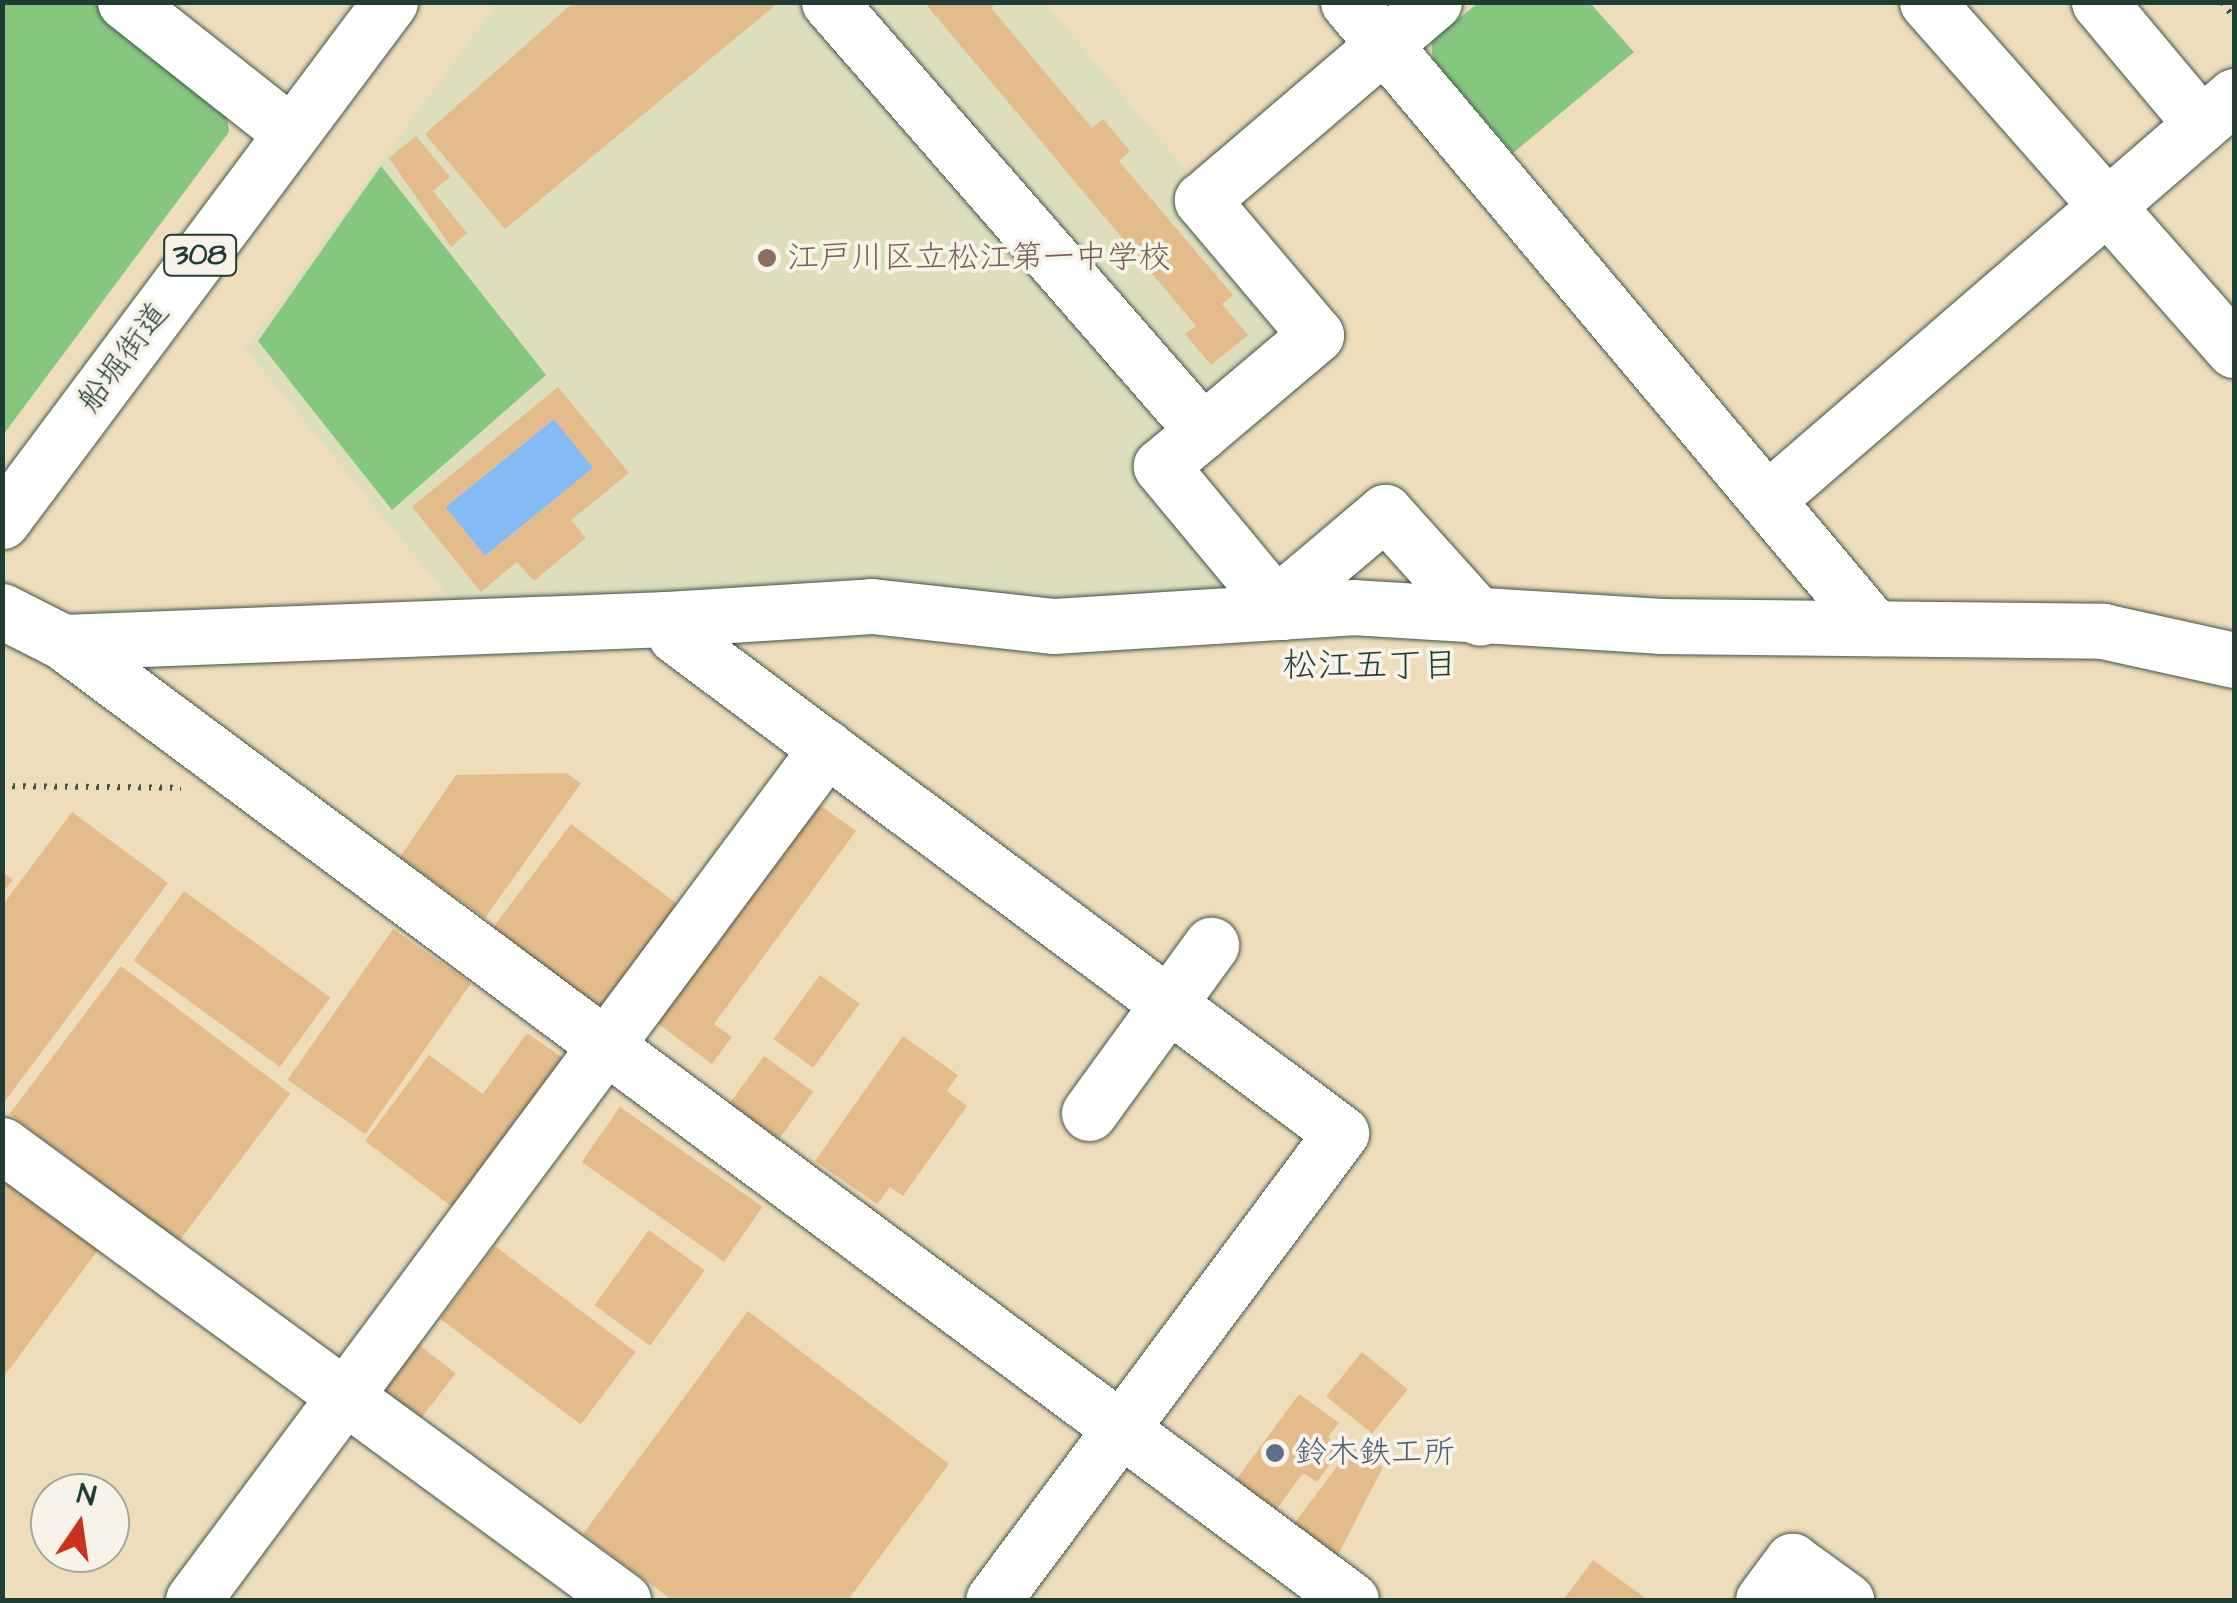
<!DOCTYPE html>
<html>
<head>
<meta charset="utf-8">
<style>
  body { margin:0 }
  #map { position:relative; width:2237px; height:1603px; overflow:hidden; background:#edb; font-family:"Architects Daughter","Klee One",sans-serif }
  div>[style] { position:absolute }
  .built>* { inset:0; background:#dddebc }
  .green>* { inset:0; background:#86c77f }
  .water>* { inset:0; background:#84bbf4; transform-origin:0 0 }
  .building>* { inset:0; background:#e4bc8b; transform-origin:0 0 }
  .path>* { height:6px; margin-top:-3px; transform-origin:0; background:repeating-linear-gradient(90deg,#3e5548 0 2.5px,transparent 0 10.5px) }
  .roads { filter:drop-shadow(0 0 2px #3e5548) drop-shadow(0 0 2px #3e5548) }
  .minor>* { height:55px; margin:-27.5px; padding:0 27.5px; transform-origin:27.5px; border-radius:27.5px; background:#fff }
  .major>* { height:55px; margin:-27.5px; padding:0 27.5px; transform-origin:27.5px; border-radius:27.5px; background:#fff }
  .dots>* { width:28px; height:28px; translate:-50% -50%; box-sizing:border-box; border:5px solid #f7f3e8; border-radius:50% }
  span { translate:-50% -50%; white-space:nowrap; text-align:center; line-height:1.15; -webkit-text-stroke:8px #f7f3e8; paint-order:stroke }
  .shield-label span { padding:2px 8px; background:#f7f3e8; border:2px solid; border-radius:8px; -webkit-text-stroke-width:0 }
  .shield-label { font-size:30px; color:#1f3d34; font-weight:700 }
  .education-label { font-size:32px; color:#785e54 }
  .left { translate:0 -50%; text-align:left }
  .street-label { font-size:32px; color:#1f3d34 }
  .service-label { font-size:32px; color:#4e5e75 }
  .neighbourhood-label { font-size:35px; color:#1f3d34 }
  .frame { position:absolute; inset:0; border:5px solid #1f3d34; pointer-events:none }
  .north { position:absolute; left:30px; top:1473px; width:100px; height:100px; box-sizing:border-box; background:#f7f3e8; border:2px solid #a1aaa0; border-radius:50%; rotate:13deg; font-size:28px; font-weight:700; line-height:40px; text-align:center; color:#1f3d34 }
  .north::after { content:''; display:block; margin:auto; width:35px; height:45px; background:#c8321e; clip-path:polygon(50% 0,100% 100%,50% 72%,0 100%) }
</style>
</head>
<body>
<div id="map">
  <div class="built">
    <div style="clip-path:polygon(498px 2px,1045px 3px,1188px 173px,1167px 193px,1279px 322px,1276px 342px,1135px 458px,1244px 592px,1236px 603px,454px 603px,245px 348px)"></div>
  </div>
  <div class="green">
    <div style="clip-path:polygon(3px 3px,101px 3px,226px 101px,229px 132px,3px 435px)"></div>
    <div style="clip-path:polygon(1478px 3px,1590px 3px,1634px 52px,1513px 153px,1433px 60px,1431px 41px)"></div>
    <div style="clip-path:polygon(381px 166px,546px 375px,392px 510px,258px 341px)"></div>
  </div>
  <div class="water">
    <div style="left:554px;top:419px;width:63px;height:140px;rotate:51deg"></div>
  </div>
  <div class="building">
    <div style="clip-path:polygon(574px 2px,779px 2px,505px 229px,425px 134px)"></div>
    <div style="clip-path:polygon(924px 2px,997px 2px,991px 8px,1092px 128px,1103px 119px,1130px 151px,1119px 161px,1233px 295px,1222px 304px,1248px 335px,1211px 365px,1185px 334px,1196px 326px)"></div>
    <div style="clip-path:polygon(416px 136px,450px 177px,433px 191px,467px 233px,451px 247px,389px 158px)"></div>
    <div style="clip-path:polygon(evenodd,558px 387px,629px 473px,571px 520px,586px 538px,534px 581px,517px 562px,481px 592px,412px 507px,558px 387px,554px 419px,593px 468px,485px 556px,445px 507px,554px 419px)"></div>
    <div style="clip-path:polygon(566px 773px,581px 783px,485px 918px,400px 857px,456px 775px)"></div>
    <div style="clip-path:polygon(814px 801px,856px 831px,714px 1024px,732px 1037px,712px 1064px,653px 1020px)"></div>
    <div style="clip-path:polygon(72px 812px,168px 883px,2px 1105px,2px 906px)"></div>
    <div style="left:571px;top:824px;width:140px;height:129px;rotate:37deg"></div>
    <div style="clip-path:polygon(2px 872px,13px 880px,2px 893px)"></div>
    <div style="left:184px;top:891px;width:181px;height:86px;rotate:36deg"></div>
    <div style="left:393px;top:929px;width:95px;height:184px;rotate:35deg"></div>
    <div style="left:121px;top:966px;width:212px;height:185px;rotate:37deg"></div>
    <div style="left:820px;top:975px;width:49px;height:79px;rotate:36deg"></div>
    <div style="clip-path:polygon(527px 1033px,566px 1060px,464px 1216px,365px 1141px,429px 1055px,483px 1094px)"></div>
    <div style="clip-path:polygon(903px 1036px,958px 1075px,947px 1091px,967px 1106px,903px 1196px,890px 1187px,877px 1204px,815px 1161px)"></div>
    <div style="left:764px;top:1056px;width:61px;height:61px;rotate:36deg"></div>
    <div style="left:620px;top:1107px;width:174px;height:67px;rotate:35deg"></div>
    <div style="clip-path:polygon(2px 1180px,98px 1250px,2px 1379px)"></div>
    <div style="left:649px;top:1230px;width:69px;height:93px;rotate:36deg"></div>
    <div style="left:495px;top:1246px;width:176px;height:91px;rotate:37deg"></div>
    <div style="clip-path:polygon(748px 1311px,949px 1464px,848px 1600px,672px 1600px,583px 1534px)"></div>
    <div style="left:418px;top:1344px;width:48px;height:63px;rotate:38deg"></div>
    <div style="left:1362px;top:1352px;width:59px;height:57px;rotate:39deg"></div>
    <div style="clip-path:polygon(1299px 1394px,1339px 1423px,1328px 1437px,1341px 1449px,1317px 1482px,1303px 1473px,1276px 1510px,1236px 1480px)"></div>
    <div style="clip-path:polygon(1354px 1444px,1383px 1467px,1336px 1559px,1293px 1525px)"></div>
    <div style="clip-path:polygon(1593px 1560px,1648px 1600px,1563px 1600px)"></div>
  </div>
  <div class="path">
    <div style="left:2222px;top:2px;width:20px;rotate:53deg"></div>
    <div style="left:2px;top:786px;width:179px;rotate:0.6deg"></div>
  </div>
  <div class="roads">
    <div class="minor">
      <div style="left:125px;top:2px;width:211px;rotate:38.3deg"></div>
      <div style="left:829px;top:2px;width:569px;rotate:48.92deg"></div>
      <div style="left:1348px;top:2px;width:818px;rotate:49.96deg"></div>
      <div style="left:1927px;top:2px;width:464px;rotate:48.6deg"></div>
      <div style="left:2099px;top:2px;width:159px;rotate:50.1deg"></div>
      <div style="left:1768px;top:499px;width:616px;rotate:-40.85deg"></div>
      <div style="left:2px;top:611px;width:68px;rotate:26.9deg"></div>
      <div style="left:63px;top:642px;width:1605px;rotate:36.64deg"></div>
      <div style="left:1282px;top:612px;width:190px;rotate:-129.7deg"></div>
      <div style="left:1161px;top:466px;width:203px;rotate:-40.2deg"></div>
      <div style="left:1316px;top:335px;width:177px;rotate:-130.2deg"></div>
      <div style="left:1202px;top:200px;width:305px;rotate:-40.5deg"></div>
      <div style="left:1282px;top:612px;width:19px;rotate:-72deg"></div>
      <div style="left:1288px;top:594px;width:127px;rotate:-40.2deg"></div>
      <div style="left:1385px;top:512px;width:142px;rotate:48.1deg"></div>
      <div style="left:667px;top:619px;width:205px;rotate:-3.6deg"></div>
      <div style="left:872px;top:606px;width:183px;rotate:6.3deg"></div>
      <div style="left:1054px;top:626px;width:299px;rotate:-3.6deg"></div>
      <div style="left:1352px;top:607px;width:308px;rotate:3.5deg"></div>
      <div style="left:1659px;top:626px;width:444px;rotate:0.6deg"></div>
      <div style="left:2103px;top:631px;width:134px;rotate:12.5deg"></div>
      <div style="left:63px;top:642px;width:604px;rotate:-2.18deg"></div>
      <div style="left:667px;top:619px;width:19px;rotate:62deg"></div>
      <div style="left:676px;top:636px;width:830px;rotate:36.77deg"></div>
      <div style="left:1341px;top:1133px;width:582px;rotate:126.69deg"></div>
      <div style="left:1089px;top:1113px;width:208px;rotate:-54deg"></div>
      <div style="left:2px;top:1145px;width:770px;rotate:36.23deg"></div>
      <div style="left:193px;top:1600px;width:1062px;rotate:-53.35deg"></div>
      <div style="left:1763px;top:1600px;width:49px;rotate:-53.4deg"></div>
      <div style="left:1792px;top:1561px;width:67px;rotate:35.8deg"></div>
    </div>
    <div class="major">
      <div style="left:2px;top:521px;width:648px;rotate:-53.22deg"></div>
    </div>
  </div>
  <div class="dots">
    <div style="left:767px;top:258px;background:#8d6e63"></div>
    <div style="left:1275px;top:1453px;background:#5c6f8a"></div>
  </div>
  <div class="shield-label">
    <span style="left:200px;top:255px">308</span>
  </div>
  <div class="education-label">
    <span class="left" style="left:787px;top:258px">江戸川区立松江第一中学校</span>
  </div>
  <div class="street-label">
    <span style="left:124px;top:358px;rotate:-53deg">船堀街道</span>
  </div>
  <div class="service-label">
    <span class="left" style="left:1295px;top:1453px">鈴木鉄工所</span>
  </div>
  <div class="neighbourhood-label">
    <span style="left:1370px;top:666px">松江五丁目</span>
  </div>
  <div class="frame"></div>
  <div class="north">N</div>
</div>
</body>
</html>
